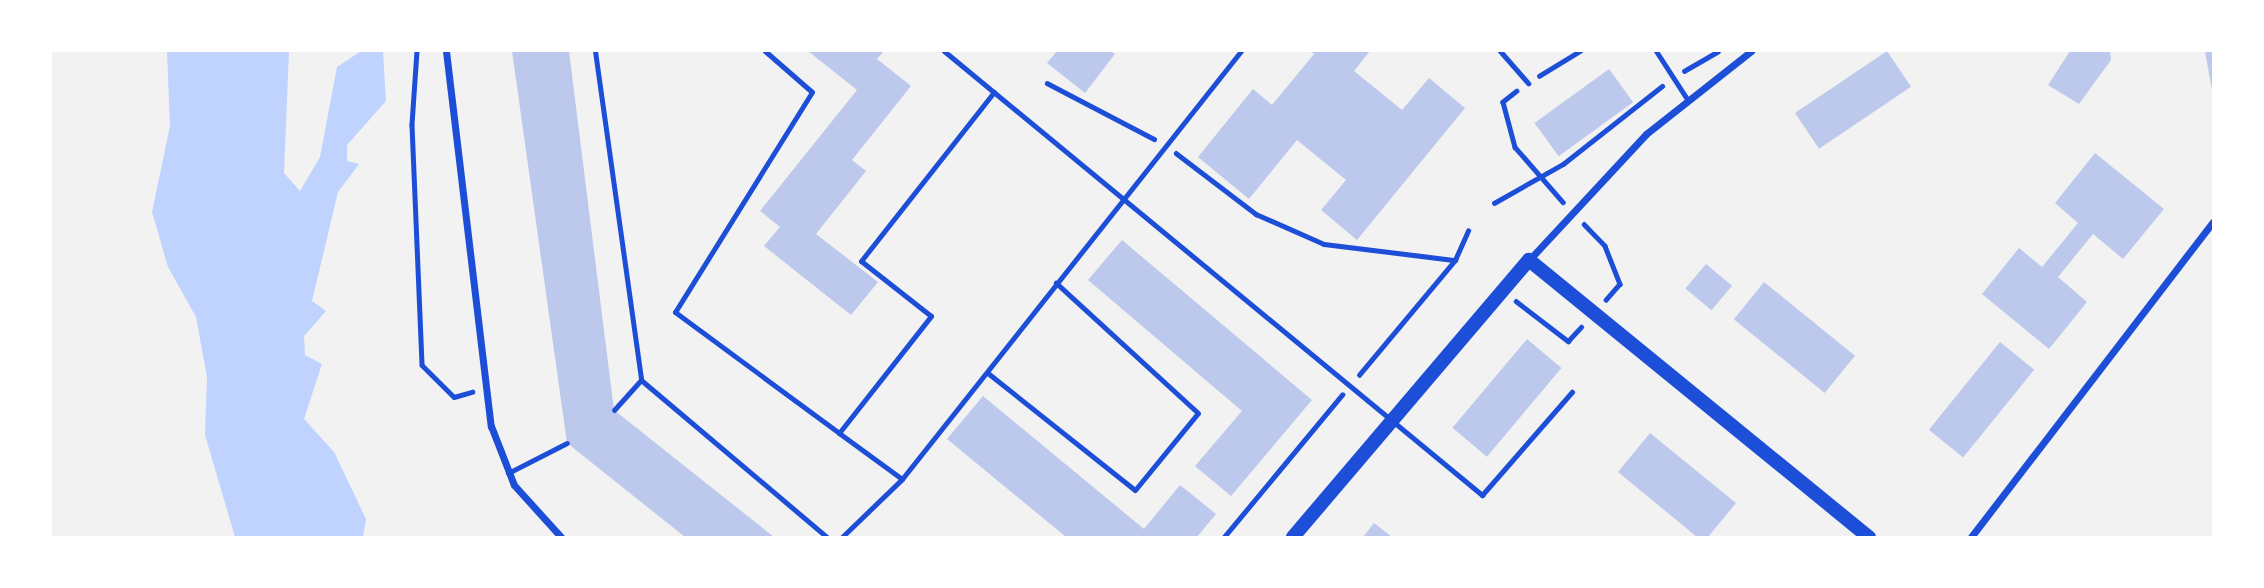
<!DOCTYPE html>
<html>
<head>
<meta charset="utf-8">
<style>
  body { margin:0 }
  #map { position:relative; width:2264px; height:588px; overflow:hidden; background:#f2f2f2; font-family:Manrope,sans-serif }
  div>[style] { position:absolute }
  .water>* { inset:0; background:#bfd3fe }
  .building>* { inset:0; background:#bdc9ec; transform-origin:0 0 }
  .path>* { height:4.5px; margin:-2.25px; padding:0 2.25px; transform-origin:2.25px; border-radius:2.25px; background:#1d4ed8 }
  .service>* { height:5px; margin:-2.5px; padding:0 2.5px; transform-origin:2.5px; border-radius:2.5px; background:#1d4ed8 }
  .minor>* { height:7px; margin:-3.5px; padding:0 3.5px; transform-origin:3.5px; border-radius:3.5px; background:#1d4ed8 }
  .secondary>* { height:14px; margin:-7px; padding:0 7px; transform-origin:7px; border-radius:7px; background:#1d4ed8 }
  span { translate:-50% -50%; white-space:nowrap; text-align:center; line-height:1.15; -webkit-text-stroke:7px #fff; paint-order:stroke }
  .frame { position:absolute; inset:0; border:52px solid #fff; pointer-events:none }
</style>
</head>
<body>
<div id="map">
  <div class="water">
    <div style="clip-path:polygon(167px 51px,289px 51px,284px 173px,300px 191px,320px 157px,337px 67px,361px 51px,383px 51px,386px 101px,347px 145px,347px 161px,359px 164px,338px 192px,312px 301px,326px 311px,304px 336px,305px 355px,322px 364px,304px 419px,334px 452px,366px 519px,363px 537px,235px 537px,205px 435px,207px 377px,196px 317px,168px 267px,152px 212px,170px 126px)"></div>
  </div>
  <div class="building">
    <div style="clip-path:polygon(512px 51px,569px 51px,614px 410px,774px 537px,685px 537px,567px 443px)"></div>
    <div style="clip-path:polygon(808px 51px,884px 51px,877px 59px,911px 86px,852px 160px,866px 171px,816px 234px,878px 282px,851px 315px,764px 246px,780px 227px,760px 211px,857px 90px)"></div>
    <div style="clip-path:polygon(1057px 51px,1111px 51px,1115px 54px,1085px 93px,1047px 63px)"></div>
    <div style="clip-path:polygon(1310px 51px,1370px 51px,1354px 71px,1402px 110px,1429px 78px,1465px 108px,1357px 240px,1321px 210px,1346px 180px,1297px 140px,1249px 199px,1198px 157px,1253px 89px,1272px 105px,1314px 54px)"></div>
    <div style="left:1887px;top:51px;width:43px;height:111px;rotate:56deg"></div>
    <div style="clip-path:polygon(2070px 51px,2110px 51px,2111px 60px,2079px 104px,2048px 85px)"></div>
    <div style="clip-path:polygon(2205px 51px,2213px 51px,2213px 90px,2212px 90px)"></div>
    <div style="left:1609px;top:69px;width:41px;height:92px;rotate:54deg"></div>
    <div style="clip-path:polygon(2095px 153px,2164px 209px,2123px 259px,2093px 234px,2058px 277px,2087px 302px,2049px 349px,1982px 294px,2019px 248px,2042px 267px,2078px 223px,2055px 203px)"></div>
    <div style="clip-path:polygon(1122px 240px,1312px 400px,1231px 496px,1195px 466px,1242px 411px,1088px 280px)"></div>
    <div style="left:1706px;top:264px;width:34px;height:32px;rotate:40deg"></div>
    <div style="left:1764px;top:282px;width:117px;height:48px;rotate:39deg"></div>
    <div style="left:1527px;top:339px;width:45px;height:116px;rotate:40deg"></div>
    <div style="left:2000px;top:342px;width:44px;height:113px;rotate:39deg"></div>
    <div style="clip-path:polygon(983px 396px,1144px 529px,1180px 485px,1216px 514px,1197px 537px,1066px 537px,947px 439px)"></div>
    <div style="clip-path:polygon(1650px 433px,1736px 503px,1708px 537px,1697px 537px,1618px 472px)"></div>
    <div style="clip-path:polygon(1374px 523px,1392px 537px,1363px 537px)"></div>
  </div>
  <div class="path">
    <div style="left:417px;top:51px;width:74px;rotate:93.9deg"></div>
    <div style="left:412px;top:125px;width:240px;rotate:87.6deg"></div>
    <div style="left:422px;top:365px;width:45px;rotate:45deg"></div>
    <div style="left:454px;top:397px;width:19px;rotate:-16deg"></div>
    <div style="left:1684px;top:71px;width:39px;rotate:-30deg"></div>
    <div style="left:1539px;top:76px;width:48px;rotate:-31.4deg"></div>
    <div style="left:1047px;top:83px;width:121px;rotate:27.6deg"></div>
    <div style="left:1517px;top:91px;width:18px;rotate:142deg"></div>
    <div style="left:1503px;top:102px;width:47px;rotate:75.1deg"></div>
    <div style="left:1515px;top:147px;width:73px;rotate:48.9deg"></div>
    <div style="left:1176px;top:153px;width:101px;rotate:37.3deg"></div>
    <div style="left:1256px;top:214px;width:74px;rotate:23.8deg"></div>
    <div style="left:1324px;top:244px;width:132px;rotate:7deg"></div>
    <div style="left:1494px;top:203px;width:79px;rotate:-29.5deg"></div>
    <div style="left:1563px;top:164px;width:126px;rotate:-38.2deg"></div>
    <div style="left:1584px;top:224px;width:30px;rotate:46deg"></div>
    <div style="left:1605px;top:246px;width:41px;rotate:68.5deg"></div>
    <div style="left:1620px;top:284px;width:21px;rotate:131deg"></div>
    <div style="left:1516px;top:301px;width:66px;rotate:37.6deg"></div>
    <div style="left:1568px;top:341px;width:19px;rotate:-47deg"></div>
    <div style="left:1359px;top:375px;width:150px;rotate:-50.1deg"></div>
    <div style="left:1455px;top:260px;width:32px;rotate:-66deg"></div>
    <div style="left:1224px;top:537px;width:185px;rotate:-50.3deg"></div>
  </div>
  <div class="service">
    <div style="left:595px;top:51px;width:332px;rotate:82deg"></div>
    <div style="left:641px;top:380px;width:243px;rotate:40.2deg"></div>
    <div style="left:765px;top:51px;width:62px;rotate:41.1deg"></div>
    <div style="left:812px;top:92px;width:259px;rotate:121.9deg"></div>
    <div style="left:675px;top:312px;width:204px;rotate:36.4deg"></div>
    <div style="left:944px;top:51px;width:698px;rotate:39.53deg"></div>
    <div style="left:1482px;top:495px;width:137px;rotate:-48.9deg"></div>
    <div style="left:1500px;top:51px;width:43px;rotate:48.8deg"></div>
    <div style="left:1656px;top:51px;width:57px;rotate:57.1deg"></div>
    <div style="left:989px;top:374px;width:186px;rotate:38.5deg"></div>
    <div style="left:1135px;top:490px;width:99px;rotate:-50.7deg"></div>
    <div style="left:1198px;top:413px;width:193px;rotate:-137.5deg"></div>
    <div style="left:614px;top:410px;width:40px;rotate:-48deg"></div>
    <div style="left:508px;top:473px;width:66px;rotate:-27deg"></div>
    <div style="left:902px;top:479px;width:78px;rotate:-143.9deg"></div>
    <div style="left:839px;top:433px;width:149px;rotate:-51.8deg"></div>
    <div style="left:931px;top:316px;width:89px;rotate:-141.8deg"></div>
    <div style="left:861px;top:261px;width:215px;rotate:-51.8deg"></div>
    <div style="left:842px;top:537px;width:83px;rotate:-44deg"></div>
    <div style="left:902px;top:479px;width:546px;rotate:-51.62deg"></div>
  </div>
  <div class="minor">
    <div style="left:446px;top:51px;width:378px;rotate:83.2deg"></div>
    <div style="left:491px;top:426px;width:63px;rotate:68.7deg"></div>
    <div style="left:514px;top:485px;width:70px;rotate:47.9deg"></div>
    <div style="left:1529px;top:260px;width:172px;rotate:-47.1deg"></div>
    <div style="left:1646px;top:134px;width:134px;rotate:-38.3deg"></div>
    <div style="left:1971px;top:537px;width:397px;rotate:-52.5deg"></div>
  </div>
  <div class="secondary">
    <div style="left:1293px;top:537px;width:364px;rotate:-49.6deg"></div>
    <div style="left:1529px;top:260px;width:439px;rotate:39.2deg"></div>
  </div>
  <div class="frame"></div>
</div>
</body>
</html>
